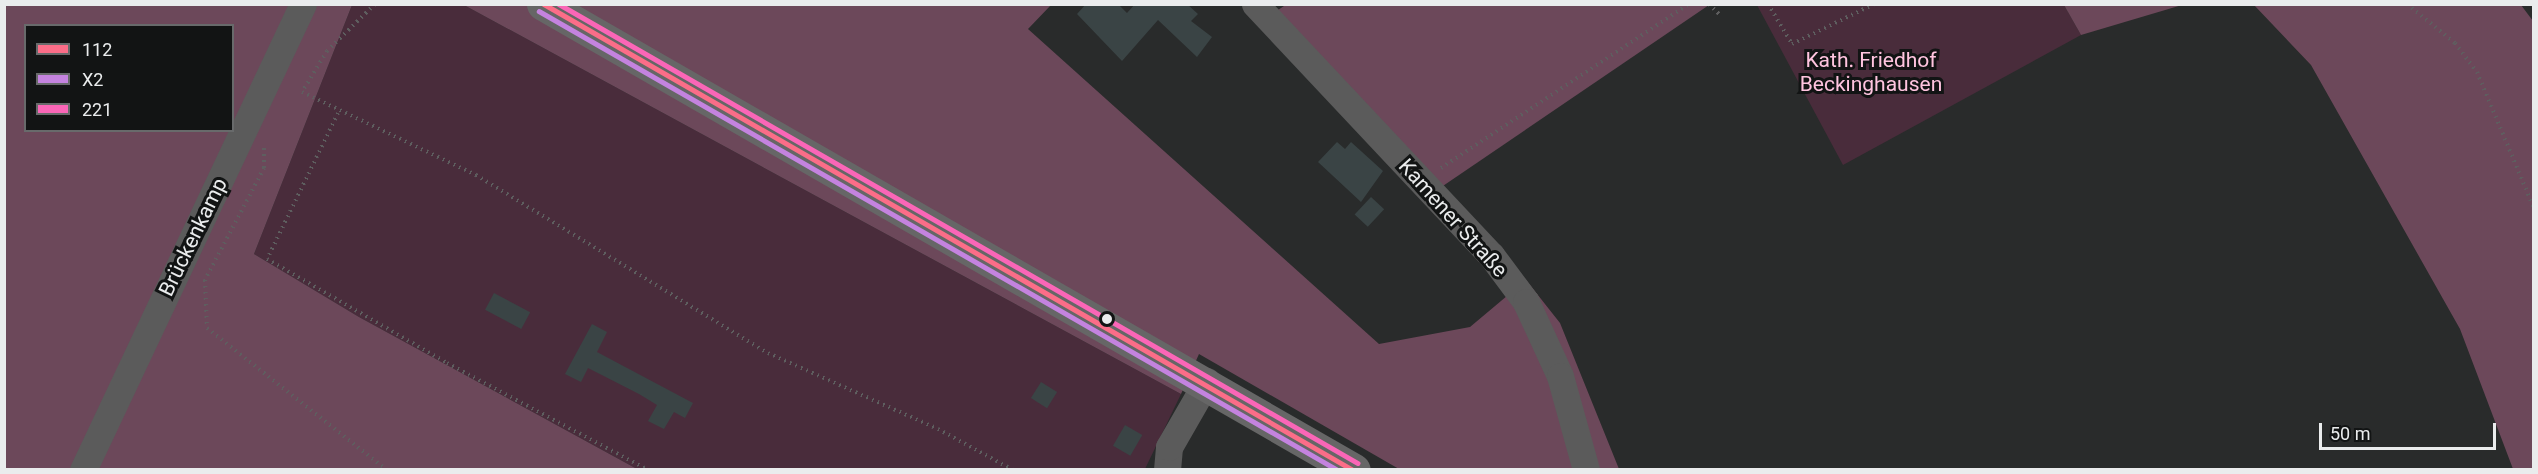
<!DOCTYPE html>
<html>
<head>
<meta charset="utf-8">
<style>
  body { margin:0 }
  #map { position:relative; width:2538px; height:474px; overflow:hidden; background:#292b2b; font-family:Roboto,sans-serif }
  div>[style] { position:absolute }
  .green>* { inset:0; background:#492c3b }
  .forest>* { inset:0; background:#6c485a }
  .building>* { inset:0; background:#3a4445; transform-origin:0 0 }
  .path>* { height:4px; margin-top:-2px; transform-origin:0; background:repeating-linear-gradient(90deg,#5e5e5f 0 1.5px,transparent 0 6px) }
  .street>* { height:27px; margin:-13.5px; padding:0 13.5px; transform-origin:13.5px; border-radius:13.5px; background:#5b5b5b }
  .secondary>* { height:33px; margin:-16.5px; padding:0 16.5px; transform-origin:16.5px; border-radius:16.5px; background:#666 }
  .bus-1>* { height:4.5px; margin:-2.25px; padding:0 2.25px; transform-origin:2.25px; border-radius:2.25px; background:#fb6d88 }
  .bus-2>* { height:4.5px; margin:-2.25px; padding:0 2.25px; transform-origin:2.25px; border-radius:2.25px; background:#c483df }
  .bus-3>* { height:4.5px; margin:-2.25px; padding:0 2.25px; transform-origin:2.25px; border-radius:2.25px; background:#fa66b7 }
  .dots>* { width:16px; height:16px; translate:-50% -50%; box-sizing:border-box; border:3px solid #121414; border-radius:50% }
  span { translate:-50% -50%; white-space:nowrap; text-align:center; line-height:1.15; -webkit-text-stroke:6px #121414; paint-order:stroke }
  .park-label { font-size:21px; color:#ffc4df }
  .street-label { font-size:21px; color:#eaeced }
  .frame { position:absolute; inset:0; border:6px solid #eaeced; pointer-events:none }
  .legend { position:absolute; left:24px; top:24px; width:210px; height:108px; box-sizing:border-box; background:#121414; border:2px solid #686a6b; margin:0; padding:8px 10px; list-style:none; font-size:18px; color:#eaeced }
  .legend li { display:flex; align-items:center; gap:12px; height:30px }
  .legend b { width:30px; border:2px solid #686a6b }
  .scale { position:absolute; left:2319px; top:423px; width:177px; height:27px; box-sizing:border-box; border:3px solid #eaeced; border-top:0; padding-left:8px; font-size:18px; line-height:21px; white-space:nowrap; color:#eaeced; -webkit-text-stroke:4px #121414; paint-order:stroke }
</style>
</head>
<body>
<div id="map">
  <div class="green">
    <div style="clip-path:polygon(352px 5px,464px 5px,1181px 394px,1145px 469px,637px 469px,359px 317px,254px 254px)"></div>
    <div style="clip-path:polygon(1757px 5px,2064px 5px,2081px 35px,1843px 165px)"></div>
  </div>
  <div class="forest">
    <div style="clip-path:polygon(1287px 4px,1709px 5px,1437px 190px,1275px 12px)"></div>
    <div style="clip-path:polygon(evenodd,4px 5px,352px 5px,254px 254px,359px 317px,637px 469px,5px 469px,4px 5px,26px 26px,232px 26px,232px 130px,26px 130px,26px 26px)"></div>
    <div style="clip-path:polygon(464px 5px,1051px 5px,1028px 29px,1379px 344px,1470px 327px,1526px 280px,1560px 323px,1619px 469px,1399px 469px,1199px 354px,1181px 394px)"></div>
    <div style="clip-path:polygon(2064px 5px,2182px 5px,2081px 35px)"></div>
    <div style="clip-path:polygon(2254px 5px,2521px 5px,2533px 21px,2533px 469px,2513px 469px,2460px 329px,2311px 65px)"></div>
  </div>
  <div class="building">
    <div style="clip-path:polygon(1086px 4px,1118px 4px,1127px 13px,1135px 4px,1187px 4px,1198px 14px,1191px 21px,1212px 37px,1197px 57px,1158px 20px,1122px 61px,1077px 14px)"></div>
    <div style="clip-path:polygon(1337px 142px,1345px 149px,1351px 142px,1383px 171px,1361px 202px,1318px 162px)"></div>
    <div style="left:1371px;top:197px;width:18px;height:24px;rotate:43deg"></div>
    <div style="left:494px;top:293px;width:41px;height:19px;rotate:28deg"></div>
    <div style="clip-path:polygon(592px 324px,607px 332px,597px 352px,693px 403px,685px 418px,674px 412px,664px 429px,648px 421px,657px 405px,639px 394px,588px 368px,581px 382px,565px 374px)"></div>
    <div style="left:1041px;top:382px;width:19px;height:19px;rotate:32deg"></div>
    <div style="left:1125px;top:425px;width:20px;height:24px;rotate:30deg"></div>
  </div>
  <div class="path">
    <div style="left:375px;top:4px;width:67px;rotate:135.6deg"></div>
    <div style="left:327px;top:51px;width:48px;rotate:121.4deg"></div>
    <div style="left:302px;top:92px;width:193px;rotate:25.5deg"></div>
    <div style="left:476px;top:175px;width:342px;rotate:31.4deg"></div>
    <div style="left:768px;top:353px;width:186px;rotate:24.1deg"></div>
    <div style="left:938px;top:429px;width:85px;rotate:28.7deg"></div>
    <div style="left:1709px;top:4px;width:14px;rotate:45deg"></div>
    <div style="left:1768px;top:4px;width:47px;rotate:59deg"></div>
    <div style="left:1792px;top:44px;width:91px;rotate:-26deg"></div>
    <div style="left:2407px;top:4px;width:62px;rotate:39.1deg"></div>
    <div style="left:2455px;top:43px;width:36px;rotate:53deg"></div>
    <div style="left:2477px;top:72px;width:147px;rotate:67.3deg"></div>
    <div style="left:338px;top:113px;width:162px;rotate:115.9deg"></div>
    <div style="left:267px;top:259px;width:208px;rotate:30deg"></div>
    <div style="left:447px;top:363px;width:228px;rotate:28deg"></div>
    <div style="left:264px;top:148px;width:20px;rotate:90deg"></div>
    <div style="left:264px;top:168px;width:127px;rotate:117.8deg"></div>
    <div style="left:205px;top:280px;width:48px;rotate:87.6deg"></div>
    <div style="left:207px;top:328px;width:229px;rotate:38.3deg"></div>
    <div style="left:1441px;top:168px;width:297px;rotate:-33.5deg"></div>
  </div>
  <div class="street">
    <div style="left:1255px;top:4px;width:345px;rotate:46.8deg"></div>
    <div style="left:1491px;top:255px;width:59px;rotate:53.3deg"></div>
    <div style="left:1526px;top:302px;width:81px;rotate:65.3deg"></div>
    <div style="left:1560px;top:376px;width:98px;rotate:74.5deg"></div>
    <div style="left:83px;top:470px;width:515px;rotate:-64.73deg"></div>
    <div style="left:1167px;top:470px;width:23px;rotate:-85deg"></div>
    <div style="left:1169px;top:447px;width:76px;rotate:-60.1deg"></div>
  </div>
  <div class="secondary">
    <div style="left:543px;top:4px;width:935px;rotate:29.88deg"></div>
  </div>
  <div class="bus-1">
    <div style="left:544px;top:4px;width:934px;rotate:29.94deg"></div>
  </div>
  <div class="bus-2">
    <div style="left:539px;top:11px;width:921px;rotate:29.88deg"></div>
  </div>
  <div class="bus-3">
    <div style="left:559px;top:4px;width:921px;rotate:29.88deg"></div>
  </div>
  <div class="dots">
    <div style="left:1107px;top:319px;background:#eaeced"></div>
  </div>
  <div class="park-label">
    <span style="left:1871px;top:72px">Kath. Friedhof<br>Beckinghausen</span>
  </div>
  <div class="street-label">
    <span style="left:1453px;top:218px;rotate:48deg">Kamener Straße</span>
    <span style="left:193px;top:237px;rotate:-64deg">Brückenkamp</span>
  </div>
  <div class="frame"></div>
  <ul class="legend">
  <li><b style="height:8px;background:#fb6d88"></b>112</li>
  <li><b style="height:8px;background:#c483df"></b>X2</li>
  <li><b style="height:8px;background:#fa66b7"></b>221</li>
  </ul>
  <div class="scale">50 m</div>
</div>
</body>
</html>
